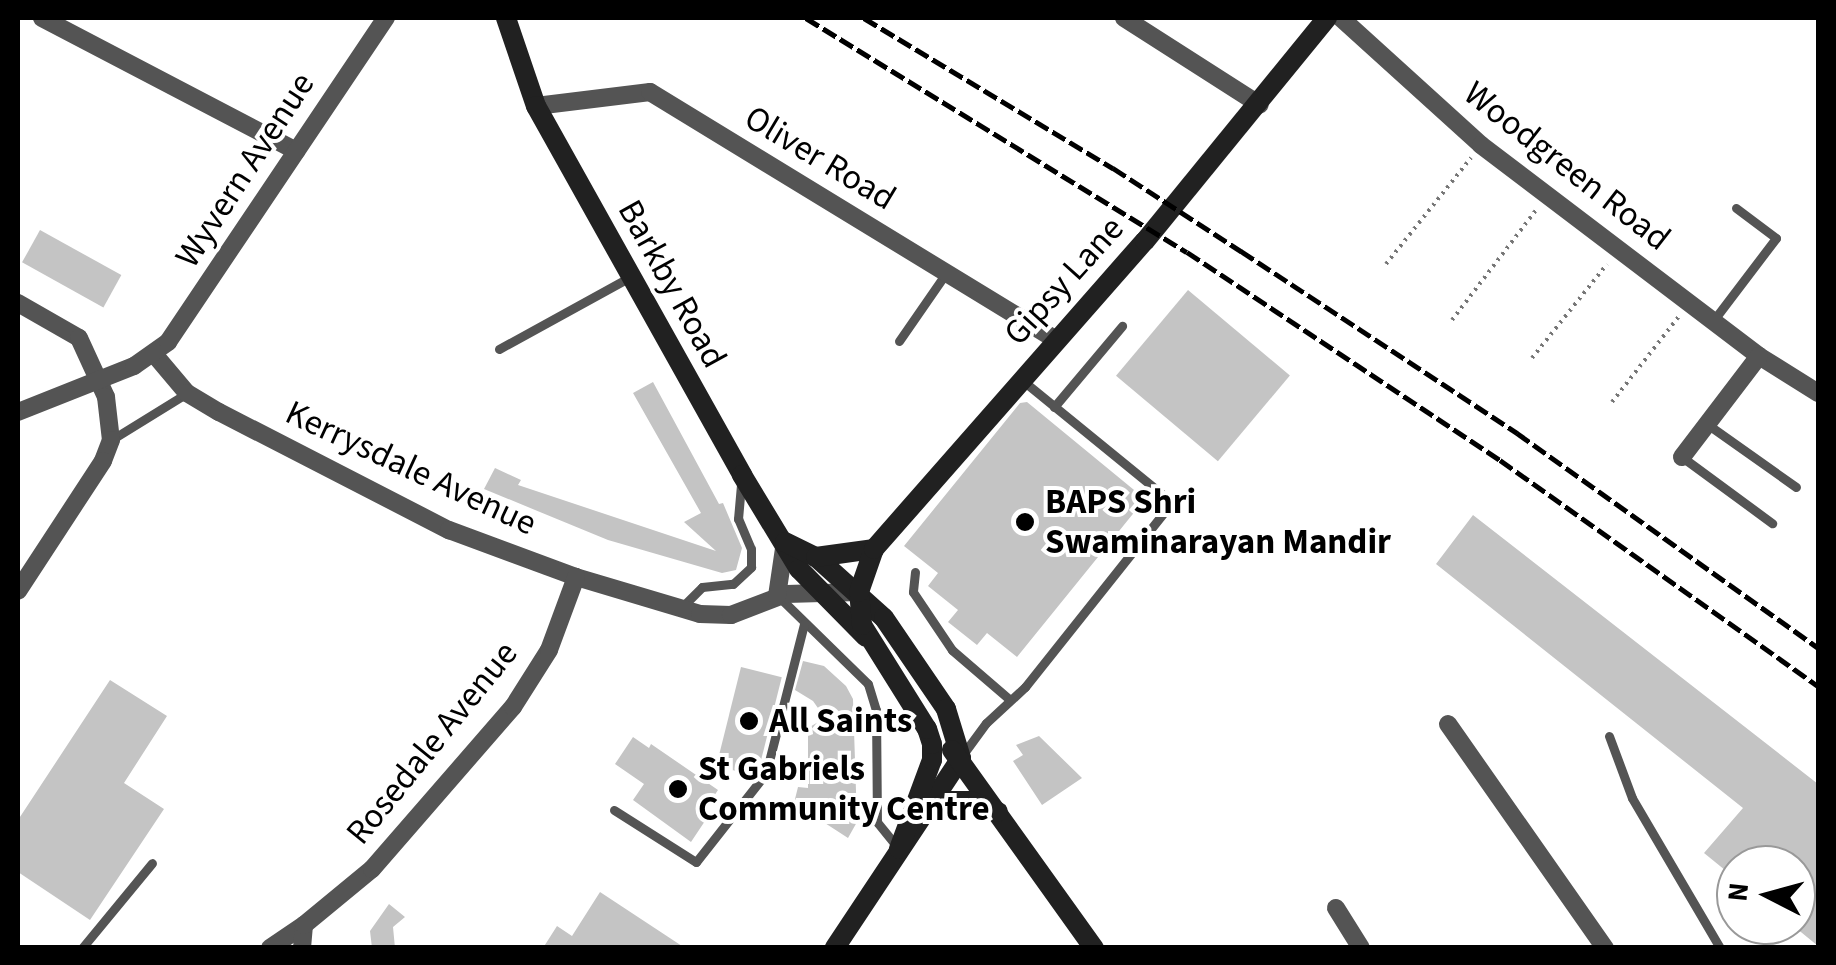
<!DOCTYPE html>
<html>
<head>
<meta charset="utf-8">
<style>
  body { margin:0 }
  #map { position:relative; width:1836px; height:965px; overflow:hidden; background:#fff; font-family:"Source Sans 3",sans-serif }
  div>[style] { position:absolute }
  .building>* { inset:0; background:#c4c4c4; transform-origin:0 0 }
  .path>* { height:4px; margin-top:-2px; transform-origin:0; background:repeating-linear-gradient(90deg,#767676 0 2.5px,transparent 0 7.5px) }
  .lane>* { height:9px; margin:-4.5px; padding:0 4.5px; transform-origin:4.5px; border-radius:4.5px; background:#545454 }
  .street>* { height:18px; margin:-9px; padding:0 9px; transform-origin:9px; border-radius:9px; background:#545454 }
  .secondary>* { height:20px; margin:-10px; padding:0 10px; transform-origin:10px; border-radius:10px; background:#212121 }
  .rail>* { height:5px; margin-top:-2.5px; transform-origin:0; background:repeating-linear-gradient(90deg,#000 0 15px,transparent 0 20px) }
  .dots>* { width:28px; height:28px; translate:-50% -50%; box-sizing:border-box; border:5px solid #fff; border-radius:50% }
  span { translate:-50% -50%; white-space:nowrap; text-align:center; line-height:1.15; -webkit-text-stroke:8px #fff; paint-order:stroke }
  .street-label { font-size:35px; color:#000 }
  .poi-label { font-size:35px; color:#000; font-weight:700 }
  .left { translate:0 -50%; text-align:left }
  .frame { position:absolute; inset:0; border:20px solid #000; pointer-events:none }
  .north { position:absolute; left:1716px; top:845px; width:100px; height:100px; box-sizing:border-box; background:#fff; border:2px solid #999; border-radius:50%; rotate:276deg; font-size:28px; font-weight:700; line-height:40px; text-align:center; color:#000 }
  .north::after { content:''; display:block; margin:auto; width:35px; height:45px; background:#000; clip-path:polygon(50% 0,100% 100%,50% 72%,0 100%) }
</style>
</head>
<body>
<div id="map">
  <div class="building">
    <div style="left:40px;top:230px;width:93px;height:37px;rotate:29deg"></div>
    <div style="left:1188px;top:290px;width:133px;height:112px;rotate:40deg"></div>
    <div style="clip-path:polygon(653px 382px,719px 504px,723px 503px,742px 548px,736px 570px,722px 573px,608px 540px,484px 489px,495px 468px,521px 480px,518px 485px,716px 551px,684px 522px,701px 513px,633px 393px)"></div>
    <div style="clip-path:polygon(1027px 402px,1145px 499px,1017px 657px,987px 633px,977px 645px,948px 622px,958px 610px,928px 586px,938px 573px,904px 546px,1020px 403px)"></div>
    <div style="clip-path:polygon(1473px 515px,1818px 784px,1818px 946px,1796px 928px,1796px 865px,1736px 865px,1736px 879px,1704px 853px,1743px 808px,1436px 564px)"></div>
    <div style="clip-path:polygon(803px 661px,824px 666px,846px 686px,853px 699px,857px 822px,848px 838px,794px 803px,798px 787px,808px 788px,808px 728px,825px 718px,813px 701px,795px 690px)"></div>
    <div style="left:741px;top:667px;width:42px;height:102px;rotate:14deg"></div>
    <div style="clip-path:polygon(110px 680px,167px 716px,124px 783px,164px 809px,90px 920px,18px 872px,18px 820px)"></div>
    <div style="clip-path:polygon(1039px 736px,1082px 778px,1042px 805px,1013px 761px,1023px 755px,1016px 745px)"></div>
    <div style="clip-path:polygon(633px 737px,649px 748px,651px 744px,718px 790px,704px 811px,709px 815px,691px 842px,633px 800px,644px 784px,615px 764px)"></div>
    <div style="clip-path:polygon(600px 892px,685px 948px,543px 948px,557px 926px,572px 936px)"></div>
    <div style="clip-path:polygon(389px 904px,405px 917px,393px 927px,395px 948px,372px 948px,370px 931px)"></div>
  </div>
  <div class="path">
    <div style="left:1386px;top:264px;width:136px;rotate:-51.3deg"></div>
    <div style="left:1452px;top:320px;width:140px;rotate:-52.6deg"></div>
    <div style="left:1532px;top:358px;width:120px;rotate:-51.4deg"></div>
    <div style="left:1612px;top:402px;width:110px;rotate:-52deg"></div>
  </div>
  <div class="lane">
    <div style="left:1713px;top:321px;width:104px;rotate:-52.8deg"></div>
    <div style="left:1776px;top:238px;width:50px;rotate:-143.1deg"></div>
    <div style="left:899px;top:341px;width:83px;rotate:-55.3deg"></div>
    <div style="left:499px;top:349px;width:149px;rotate:-28.8deg"></div>
    <div style="left:1054px;top:407px;width:106px;rotate:-50deg"></div>
    <div style="left:1707px;top:424px;width:109px;rotate:35.3deg"></div>
    <div style="left:111px;top:440px;width:89px;rotate:-31.7deg"></div>
    <div style="left:1682px;top:457px;width:112px;rotate:36.3deg"></div>
    <div style="left:915px;top:572px;width:20px;rotate:96deg"></div>
    <div style="left:913px;top:592px;width:70px;rotate:56.1deg"></div>
    <div style="left:952px;top:650px;width:75px;rotate:40.7deg"></div>
    <div style="left:779px;top:597px;width:124px;rotate:44.3deg"></div>
    <div style="left:868px;top:684px;width:27px;rotate:73deg"></div>
    <div style="left:876px;top:710px;width:112px;rotate:89.5deg"></div>
    <div style="left:877px;top:822px;width:35px;rotate:51deg"></div>
    <div style="left:680px;top:609px;width:31px;rotate:-45deg"></div>
    <div style="left:702px;top:587px;width:31px;rotate:-6deg"></div>
    <div style="left:733px;top:584px;width:25px;rotate:-43deg"></div>
    <div style="left:751px;top:567px;width:18px;rotate:-90deg"></div>
    <div style="left:751px;top:549px;width:33px;rotate:-113deg"></div>
    <div style="left:738px;top:519px;width:36px;rotate:-85deg"></div>
    <div style="left:1609px;top:736px;width:66px;rotate:69.6deg"></div>
    <div style="left:1632px;top:798px;width:174px;rotate:59.6deg"></div>
    <div style="left:961px;top:757px;width:42px;rotate:-53.7deg"></div>
    <div style="left:986px;top:723px;width:53px;rotate:-42.7deg"></div>
    <div style="left:1025px;top:687px;width:226px;rotate:-51.5deg"></div>
    <div style="left:1166px;top:510px;width:15px;rotate:-101deg"></div>
    <div style="left:1163px;top:495px;width:182px;rotate:-140.8deg"></div>
    <div style="left:614px;top:810px;width:97px;rotate:32.4deg"></div>
    <div style="left:696px;top:862px;width:113px;rotate:-51.8deg"></div>
    <div style="left:766px;top:773px;width:154px;rotate:-75.7deg"></div>
    <div style="left:82px;top:948px;width:110px;rotate:-50.5deg"></div>
  </div>
  <div class="street">
    <div style="left:42px;top:18px;width:287px;rotate:27.6deg"></div>
    <div style="left:1124px;top:18px;width:161px;rotate:32.6deg"></div>
    <div style="left:1341px;top:18px;width:189px;rotate:42.2deg"></div>
    <div style="left:1481px;top:145px;width:349px;rotate:37.2deg"></div>
    <div style="left:1759px;top:356px;width:70px;rotate:32.1deg"></div>
    <div style="left:536px;top:106px;width:115px;rotate:-7deg"></div>
    <div style="left:650px;top:92px;width:474px;rotate:31.4deg"></div>
    <div style="left:18px;top:303px;width:70px;rotate:29.8deg"></div>
    <div style="left:79px;top:338px;width:65px;rotate:65.4deg"></div>
    <div style="left:106px;top:397px;width:43px;rotate:83.4deg"></div>
    <div style="left:111px;top:440px;width:22px;rotate:111deg"></div>
    <div style="left:103px;top:461px;width:155px;rotate:123.2deg"></div>
    <div style="left:154px;top:354px;width:51px;rotate:49.8deg"></div>
    <div style="left:187px;top:393px;width:37px;rotate:31deg"></div>
    <div style="left:219px;top:412px;width:259px;rotate:27.2deg"></div>
    <div style="left:449px;top:530px;width:135px;rotate:20.3deg"></div>
    <div style="left:576px;top:577px;width:129px;rotate:16.6deg"></div>
    <div style="left:700px;top:614px;width:31px;rotate:2deg"></div>
    <div style="left:731px;top:615px;width:59px;rotate:-20.9deg"></div>
    <div style="left:786px;top:594px;width:73px;rotate:-1.6deg"></div>
    <div style="left:18px;top:412px;width:125px;rotate:-21.6deg"></div>
    <div style="left:134px;top:366px;width:42px;rotate:-35.2deg"></div>
    <div style="left:168px;top:342px;width:391px;rotate:-56.1deg"></div>
    <div style="left:1682px;top:457px;width:127px;rotate:-52.7deg"></div>
    <div style="left:777px;top:596px;width:55px;rotate:-81.6deg"></div>
    <div style="left:1448px;top:724px;width:274px;rotate:55deg"></div>
    <div style="left:1336px;top:908px;width:47px;rotate:58deg"></div>
    <div style="left:270px;top:948px;width:41px;rotate:-34.1deg"></div>
    <div style="left:302px;top:948px;width:23px;rotate:-85deg"></div>
    <div style="left:304px;top:925px;width:88px;rotate:-39.5deg"></div>
    <div style="left:372px;top:869px;width:215px;rotate:-49deg"></div>
    <div style="left:513px;top:707px;width:67px;rotate:-57.7deg"></div>
    <div style="left:549px;top:650px;width:78px;rotate:-69.7deg"></div>
  </div>
  <div class="secondary">
    <div style="left:506px;top:18px;width:93px;rotate:71.2deg"></div>
    <div style="left:536px;top:106px;width:423px;rotate:60.8deg"></div>
    <div style="left:742px;top:475px;width:110px;rotate:58.8deg"></div>
    <div style="left:799px;top:569px;width:95px;rotate:45.4deg"></div>
    <div style="left:785px;top:542px;width:34px;rotate:26deg"></div>
    <div style="left:816px;top:557px;width:91px;rotate:41.9deg"></div>
    <div style="left:884px;top:618px;width:110px;rotate:55.7deg"></div>
    <div style="left:946px;top:709px;width:51px;rotate:73deg"></div>
    <div style="left:961px;top:758px;width:228px;rotate:123.6deg"></div>
    <div style="left:816px;top:557px;width:59px;rotate:-7.9deg"></div>
    <div style="left:952px;top:750px;width:244px;rotate:54.4deg"></div>
    <div style="left:928px;top:811px;width:24px;rotate:-24deg"></div>
    <div style="left:950px;top:801px;width:21px"></div>
    <div style="left:971px;top:801px;width:29px;rotate:22deg"></div>
    <div style="left:899px;top:849px;width:95px;rotate:-69.7deg"></div>
    <div style="left:932px;top:760px;width:16px;rotate:-90deg"></div>
    <div style="left:932px;top:744px;width:16px;rotate:-108deg"></div>
    <div style="left:927px;top:729px;width:123px;rotate:-122deg"></div>
    <div style="left:862px;top:625px;width:33px;rotate:-95deg"></div>
    <div style="left:859px;top:592px;width:46px;rotate:-70.8deg"></div>
    <div style="left:874px;top:549px;width:410px;rotate:-48.7deg"></div>
    <div style="left:1145px;top:241px;width:288px;rotate:-50.8deg"></div>
  </div>
  <div class="rail">
    <div style="left:806px;top:18px;width:447px;rotate:31.6deg"></div>
    <div style="left:1187px;top:252px;width:376px;rotate:33.6deg"></div>
    <div style="left:1500px;top:460px;width:390px;rotate:35.4deg"></div>
    <div style="left:864px;top:18px;width:291px;rotate:31.1deg"></div>
    <div style="left:1113px;top:168px;width:153px;rotate:33deg"></div>
    <div style="left:1241px;top:251px;width:331px;rotate:33.4deg"></div>
    <div style="left:1517px;top:433px;width:370px;rotate:35.5deg"></div>
  </div>
  <div class="dots">
    <div style="left:1025px;top:522px;background:#000"></div>
    <div style="left:749px;top:721px;background:#000"></div>
    <div style="left:678px;top:789px;background:#000"></div>
  </div>
  <div class="street-label">
    <span style="left:820px;top:158px;rotate:31deg">Oliver Road</span>
    <span style="left:1567px;top:166px;rotate:38deg">Woodgreen Road</span>
    <span style="left:245px;top:170px;rotate:-57deg">Wyvern Avenue</span>
    <span style="left:1064px;top:281px;rotate:-48deg">Gipsy Lane</span>
    <span style="left:672px;top:284px;rotate:61deg">Barkby Road</span>
    <span style="left:411px;top:468px;rotate:25deg">Kerrysdale Avenue</span>
    <span style="left:432px;top:743px;rotate:-51deg">Rosedale Avenue</span>
  </div>
  <div class="poi-label">
    <span class="left" style="left:1045px;top:522px">BAPS Shri<br>Swaminarayan Mandir</span>
    <span class="left" style="left:769px;top:721px">All Saints</span>
    <span class="left" style="left:698px;top:789px">St Gabriels<br>Community Centre</span>
  </div>
  <div class="frame"></div>
  <div class="north">N</div>
</div>
</body>
</html>
